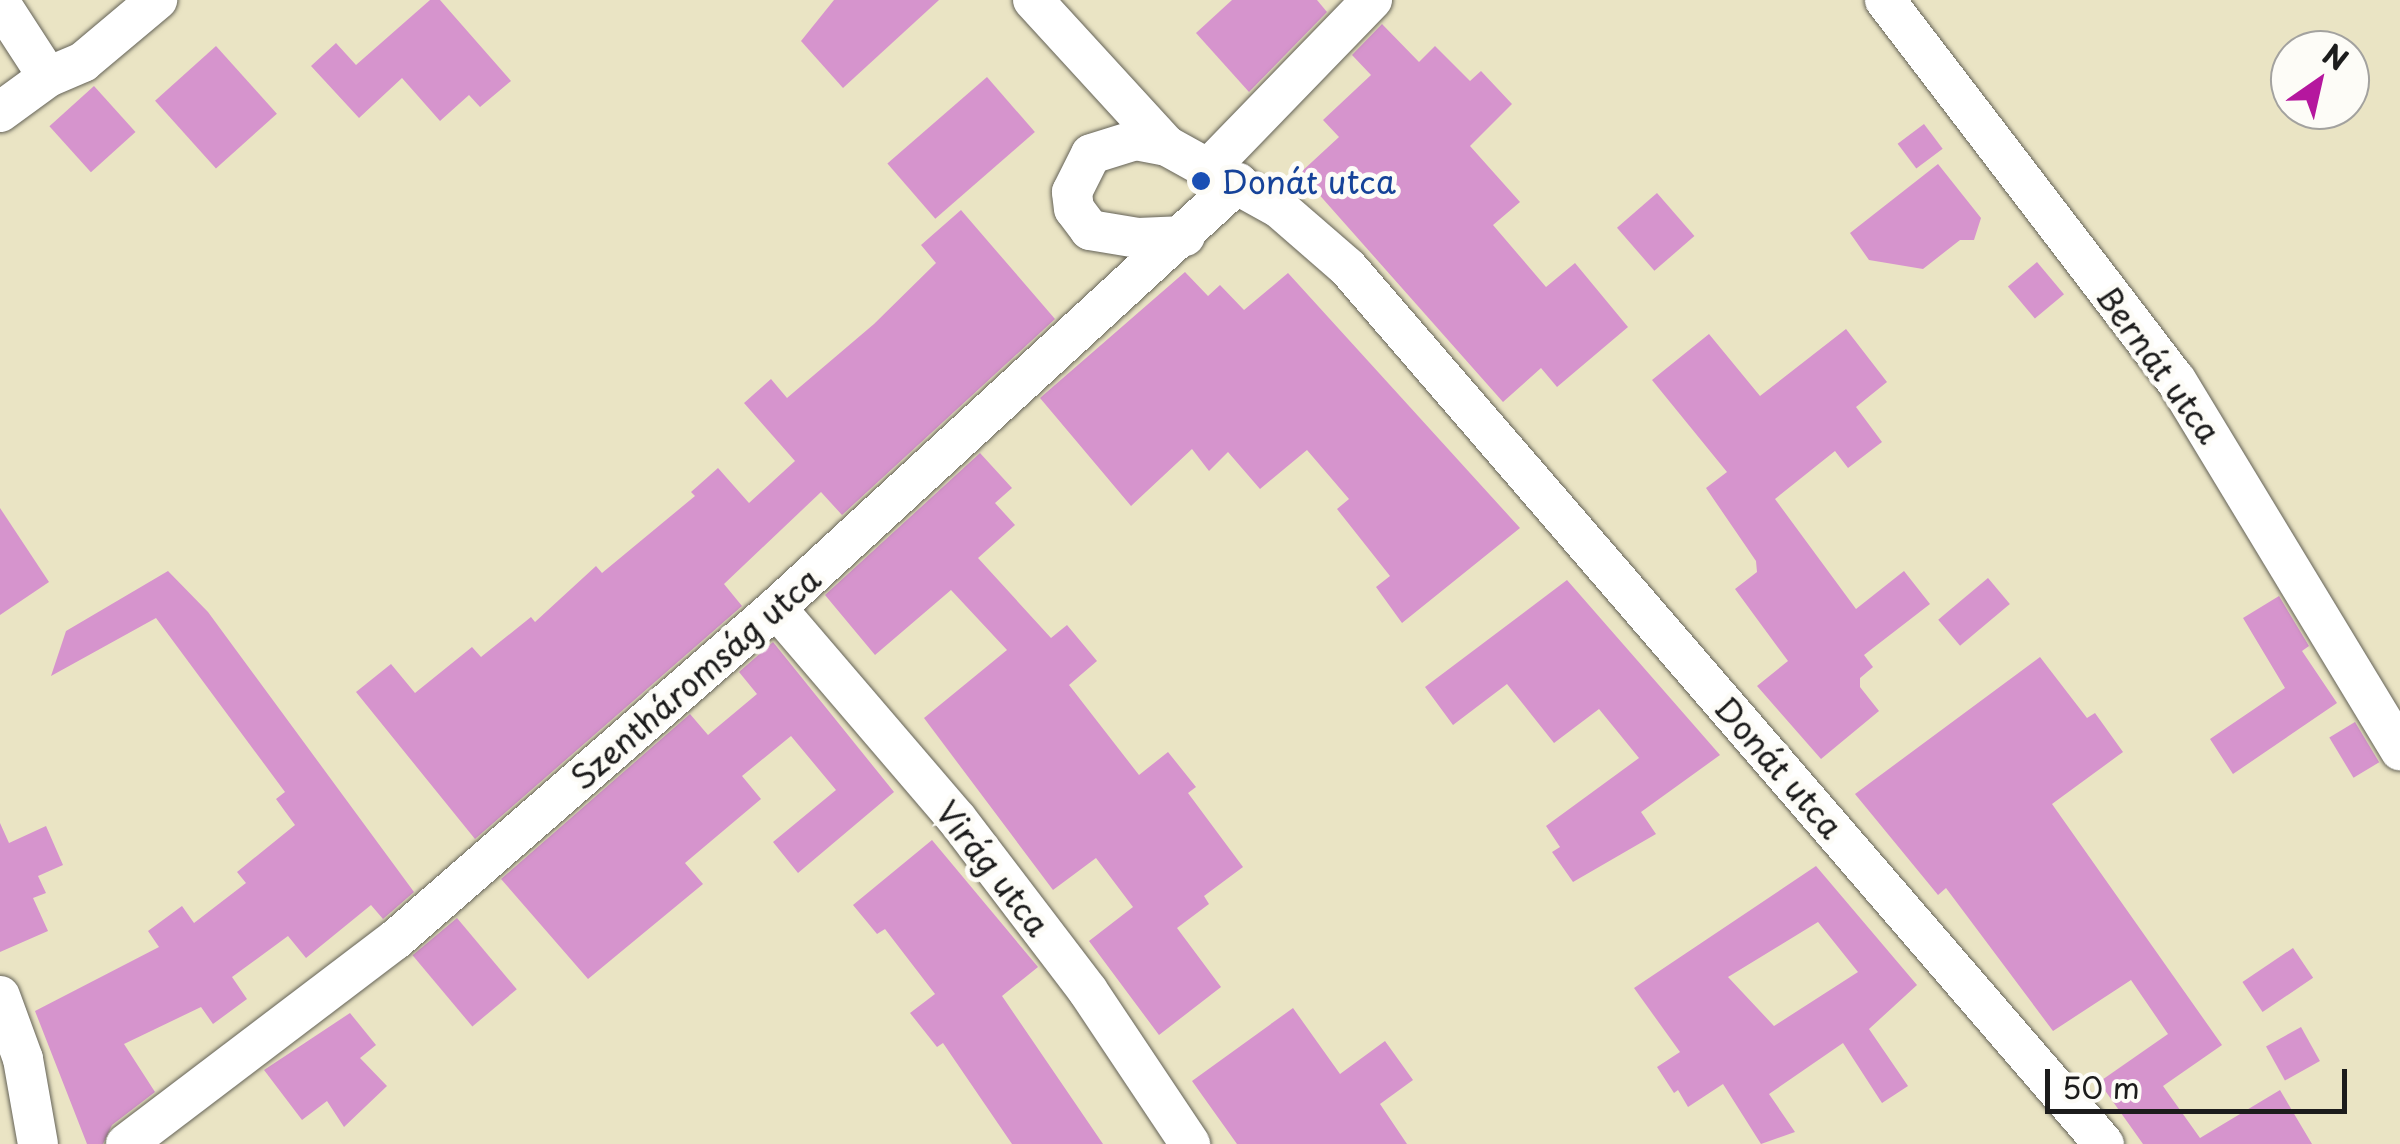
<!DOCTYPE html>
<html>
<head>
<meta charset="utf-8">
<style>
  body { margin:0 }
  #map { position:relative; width:2400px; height:1144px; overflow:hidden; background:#eae4c4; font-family:"Playpen Sans",sans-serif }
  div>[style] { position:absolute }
  .building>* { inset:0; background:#d694cd; transform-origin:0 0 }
  .roads { filter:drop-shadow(0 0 2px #646257) drop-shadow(0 0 2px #646257) }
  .minor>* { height:40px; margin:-20px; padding:0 20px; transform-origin:20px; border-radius:20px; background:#fff }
  .dots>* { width:28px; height:28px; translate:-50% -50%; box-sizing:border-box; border:5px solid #fdfcf7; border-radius:50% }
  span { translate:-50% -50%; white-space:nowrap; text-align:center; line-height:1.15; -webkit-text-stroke:10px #fdfcf7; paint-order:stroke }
  .transit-label { font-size:32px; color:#164399 }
  .left { translate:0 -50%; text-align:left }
  .street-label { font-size:32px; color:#1c1c1c }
  .north { position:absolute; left:2270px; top:30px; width:100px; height:100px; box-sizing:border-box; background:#fdfcf7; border:2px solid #a3a29f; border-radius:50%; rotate:34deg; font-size:28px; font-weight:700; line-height:40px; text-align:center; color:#1c1c1c }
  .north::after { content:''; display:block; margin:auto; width:35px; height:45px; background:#b5179e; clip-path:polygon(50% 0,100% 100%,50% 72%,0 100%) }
  .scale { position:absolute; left:2045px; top:1069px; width:302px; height:45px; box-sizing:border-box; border:5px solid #1c1c1c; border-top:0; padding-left:12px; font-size:30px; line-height:35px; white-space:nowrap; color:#1c1c1c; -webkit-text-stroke:8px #fdfcf7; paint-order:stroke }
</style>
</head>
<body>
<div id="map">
  <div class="building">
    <div style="clip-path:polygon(430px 0,440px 0,511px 81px,480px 107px,469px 95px,440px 121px,402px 78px,359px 118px,311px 66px,336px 43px,356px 65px)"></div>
    <div style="clip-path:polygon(834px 0,939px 0,843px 88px,801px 41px)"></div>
    <div style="clip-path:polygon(1232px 0,1317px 0,1327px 12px,1249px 92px,1196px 33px)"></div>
    <div style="clip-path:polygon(1382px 24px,1419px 62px,1435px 46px,1470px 81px,1481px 71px,1512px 104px,1470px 146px,1520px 202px,1493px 225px,1546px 287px,1575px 263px,1628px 327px,1557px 387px,1541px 368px,1503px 402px,1300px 173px,1339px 137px,1323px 120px,1371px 75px,1352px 55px)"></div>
    <div style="left:216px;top:46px;width:91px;height:82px;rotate:48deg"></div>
    <div style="left:987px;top:77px;width:73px;height:132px;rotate:49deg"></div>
    <div style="left:94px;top:86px;width:62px;height:60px;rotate:48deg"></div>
    <div style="left:1924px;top:124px;width:31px;height:33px;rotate:53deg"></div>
    <div style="clip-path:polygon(1938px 164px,1981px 218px,1974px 240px,1960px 240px,1923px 269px,1869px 260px,1850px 233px)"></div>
    <div style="left:1657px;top:193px;width:57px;height:53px;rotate:49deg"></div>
    <div style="clip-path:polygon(961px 210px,1055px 319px,842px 515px,821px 492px,724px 584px,742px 606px,475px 839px,356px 692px,391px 664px,415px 693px,472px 647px,481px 657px,531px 617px,535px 622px,596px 566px,602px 573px,695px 496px,691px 492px,718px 468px,749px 503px,795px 461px,744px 403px,771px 379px,787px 398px,874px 324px,936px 263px,921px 245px)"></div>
    <div style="left:2037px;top:262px;width:42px;height:38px;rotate:50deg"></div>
    <div style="clip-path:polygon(1185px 272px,1208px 296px,1220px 285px,1244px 310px,1288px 273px,1520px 528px,1402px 623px,1376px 587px,1390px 576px,1337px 509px,1349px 499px,1307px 450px,1260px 489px,1228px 452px,1209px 471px,1192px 449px,1131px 506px,1040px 398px)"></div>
    <div style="clip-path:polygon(1846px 329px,1887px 382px,1856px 407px,1882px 442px,1848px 468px,1835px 451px,1775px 499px,1856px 609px,1904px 571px,1930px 604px,1864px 655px,1873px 667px,1860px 678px,1860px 687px,1879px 711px,1821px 759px,1757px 686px,1788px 661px,1735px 589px,1757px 572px,1756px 561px,1706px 488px,1727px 472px,1652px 380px,1709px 334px,1760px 396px)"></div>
    <div style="clip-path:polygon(980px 453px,1012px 488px,995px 503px,1015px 525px,978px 558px,1051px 638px,1067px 625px,1097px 661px,1069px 685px,1139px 775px,1168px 752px,1196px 787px,1188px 793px,1243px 867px,1204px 896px,1209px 904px,1177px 928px,1221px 987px,1159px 1035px,1089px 941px,1133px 907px,1096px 858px,1053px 890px,924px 718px,1007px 650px,951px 590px,875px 655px,825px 595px)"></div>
    <div style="clip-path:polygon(0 508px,49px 582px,0 615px)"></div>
    <div style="clip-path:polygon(168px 571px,208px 612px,414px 892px,383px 919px,371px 905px,306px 958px,288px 936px,232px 977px,247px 999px,213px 1024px,201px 1007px,124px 1044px,155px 1092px,112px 1125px,103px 1144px,87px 1144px,35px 1011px,159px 947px,148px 931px,182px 906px,194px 923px,246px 883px,237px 872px,295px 825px,276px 799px,285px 792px,156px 618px,51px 676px,66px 631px)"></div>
    <div style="left:1988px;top:578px;width:34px;height:65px;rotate:50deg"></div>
    <div style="clip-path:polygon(1567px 580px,1720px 755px,1641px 812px,1656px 834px,1573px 882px,1552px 852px,1560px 847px,1546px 826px,1639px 758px,1599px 709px,1554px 743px,1507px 684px,1453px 725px,1425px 687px)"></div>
    <div style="clip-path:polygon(2279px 596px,2309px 646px,2302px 651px,2337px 703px,2233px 774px,2210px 739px,2285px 688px,2243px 618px)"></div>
    <div style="clip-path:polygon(773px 642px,894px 792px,798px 873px,773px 842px,836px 790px,791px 736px,742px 776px,761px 799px,685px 863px,703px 884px,588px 979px,501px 879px,690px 714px,708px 735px,757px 694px,739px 672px)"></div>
    <div style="clip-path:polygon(2040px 657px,2087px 718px,2095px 713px,2123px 752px,2052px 804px,2222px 1045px,2163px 1086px,2200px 1138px,2280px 1090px,2312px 1144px,2143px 1144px,2099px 1082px,2168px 1034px,2131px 980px,2053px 1031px,1946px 888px,1938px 895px,1855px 794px)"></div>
    <div style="left:2355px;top:722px;width:47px;height:30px;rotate:59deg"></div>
    <div style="clip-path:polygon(0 823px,9px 843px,46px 826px,63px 865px,38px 876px,46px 893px,33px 898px,48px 931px,0 952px)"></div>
    <div style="clip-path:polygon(932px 840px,1038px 967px,1002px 996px,1103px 1144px,1012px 1144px,943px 1043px,937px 1047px,910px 1013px,935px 994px,885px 929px,877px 934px,853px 905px)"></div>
    <div style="clip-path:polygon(evenodd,1816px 866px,1917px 985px,1869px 1029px,1908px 1086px,1882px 1103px,1843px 1043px,1769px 1094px,1795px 1132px,1761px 1144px,1723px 1084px,1688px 1107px,1678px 1090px,1674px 1093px,1657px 1067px,1680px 1052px,1634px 988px,1816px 866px,1818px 922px,1858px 972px,1774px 1026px,1728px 977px,1818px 922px)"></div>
    <div style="left:457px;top:918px;width:93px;height:58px;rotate:50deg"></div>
    <div style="left:2293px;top:948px;width:36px;height:61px;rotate:56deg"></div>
    <div style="clip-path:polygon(1293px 1008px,1340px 1074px,1385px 1041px,1413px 1080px,1380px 1104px,1407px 1144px,1237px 1144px,1192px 1081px)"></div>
    <div style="clip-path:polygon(350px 1013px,376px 1045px,360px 1058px,387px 1086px,344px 1127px,327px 1101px,302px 1120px,264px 1070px)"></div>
    <div style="left:2301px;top:1027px;width:39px;height:40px;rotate:61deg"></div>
  </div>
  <div class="roads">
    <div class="minor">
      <div style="left:1033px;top:0;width:198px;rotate:47.5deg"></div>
      <div style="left:1885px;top:0;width:479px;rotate:52.6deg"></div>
      <div style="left:2176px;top:380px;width:433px;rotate:58.8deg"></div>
      <div style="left:0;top:3px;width:88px;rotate:57deg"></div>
      <div style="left:0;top:112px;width:59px;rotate:-36.1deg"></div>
      <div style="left:48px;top:77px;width:38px;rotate:-23deg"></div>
      <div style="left:83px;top:62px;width:97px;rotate:-40deg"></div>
      <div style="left:1210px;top:167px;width:233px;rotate:-45.9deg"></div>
      <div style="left:1185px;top:236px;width:47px;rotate:177.6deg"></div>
      <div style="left:1138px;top:238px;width:49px;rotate:-170.5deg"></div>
      <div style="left:1090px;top:230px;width:26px;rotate:-127deg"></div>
      <div style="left:1074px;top:209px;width:17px;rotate:-97deg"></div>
      <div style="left:1072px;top:192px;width:42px;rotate:-63.4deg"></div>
      <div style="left:1091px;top:154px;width:47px;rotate:-17.3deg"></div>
      <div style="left:1136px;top:140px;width:32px;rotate:11deg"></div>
      <div style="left:1167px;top:146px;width:128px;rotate:29deg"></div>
      <div style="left:1279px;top:208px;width:91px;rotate:41deg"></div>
      <div style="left:1348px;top:268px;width:1157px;rotate:49.21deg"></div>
      <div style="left:776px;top:608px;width:278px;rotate:49.4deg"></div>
      <div style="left:957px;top:819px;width:216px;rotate:52.7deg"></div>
      <div style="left:1088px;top:991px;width:184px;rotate:56.3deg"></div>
      <div style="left:0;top:996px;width:67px;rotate:69.9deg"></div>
      <div style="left:23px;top:1059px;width:86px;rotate:80deg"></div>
      <div style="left:126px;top:1144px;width:338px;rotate:-37.2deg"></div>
      <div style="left:395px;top:940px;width:505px;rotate:-41.07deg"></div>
      <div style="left:776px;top:608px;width:628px;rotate:-42.61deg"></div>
    </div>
  </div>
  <div class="dots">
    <div style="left:1201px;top:181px;background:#1a4fb4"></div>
  </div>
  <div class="transit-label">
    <span class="left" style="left:1221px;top:181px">Donát utca</span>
  </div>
  <div class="street-label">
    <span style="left:2159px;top:364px;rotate:54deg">Bernát utca</span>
    <span style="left:695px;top:678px;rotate:-41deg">Szentháromság utca</span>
    <span style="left:1779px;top:767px;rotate:49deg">Donát utca</span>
    <span style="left:993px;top:868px;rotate:52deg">Virág utca</span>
  </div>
  <div class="north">N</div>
  <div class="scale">50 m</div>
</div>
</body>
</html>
